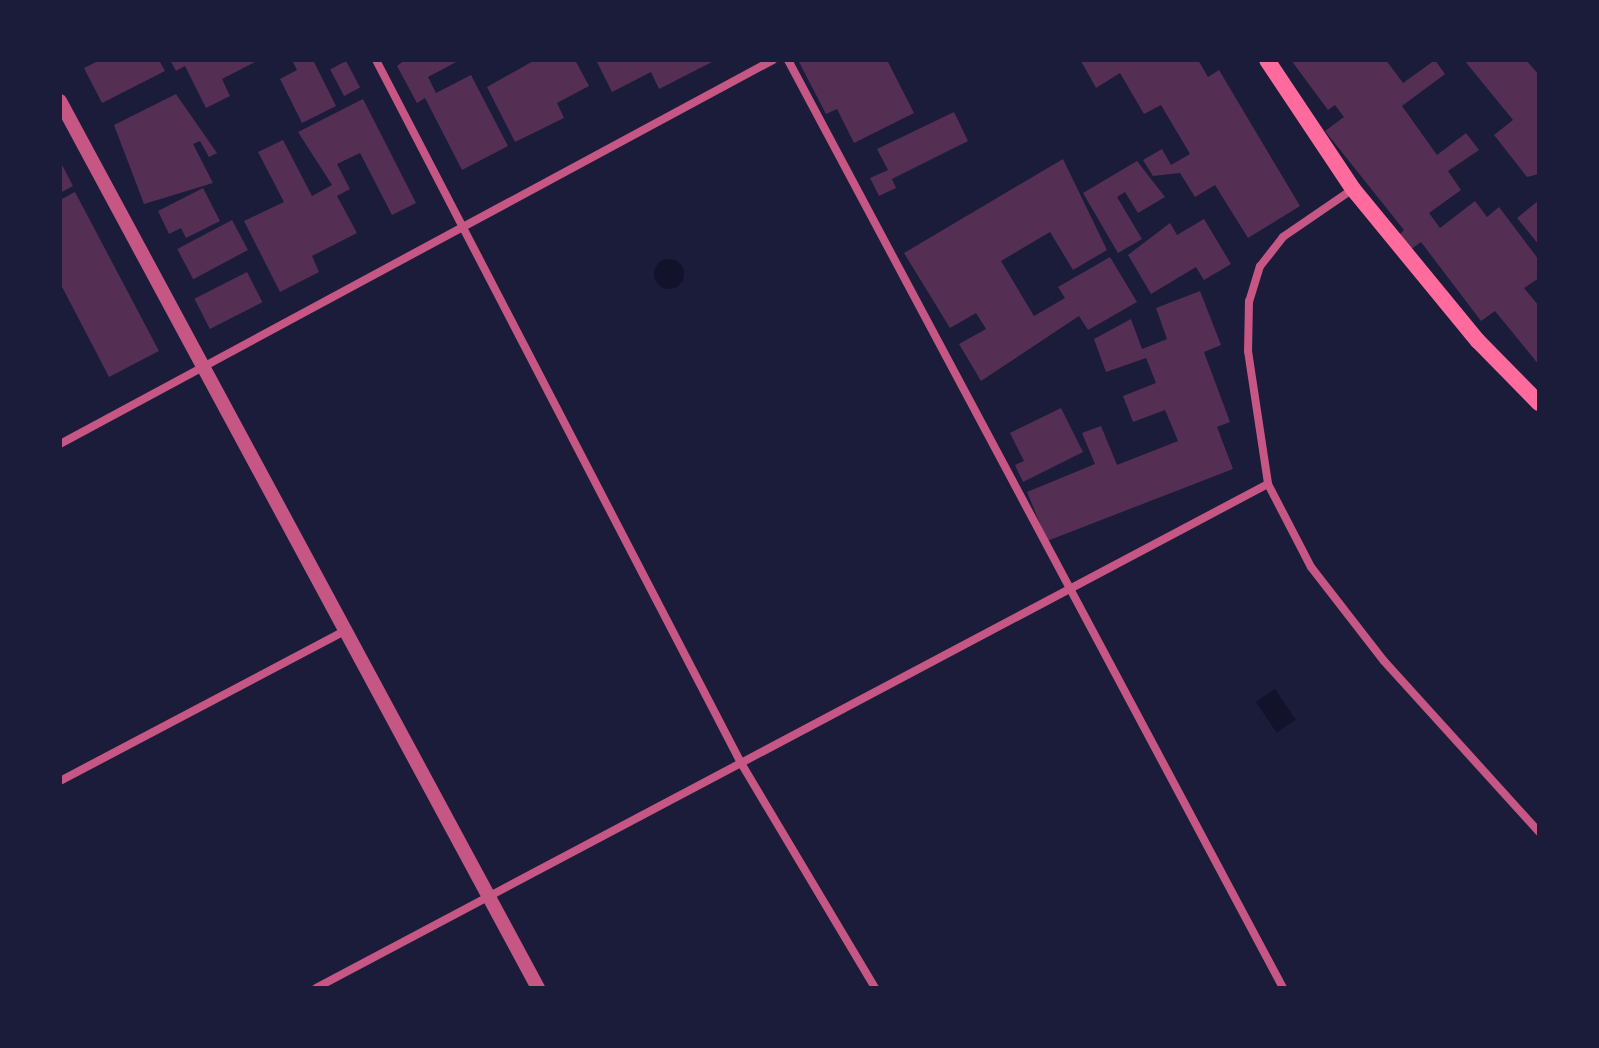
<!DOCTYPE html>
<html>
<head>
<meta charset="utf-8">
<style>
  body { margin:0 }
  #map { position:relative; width:1599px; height:1048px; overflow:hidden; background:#1b1b3a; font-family:Poppins,sans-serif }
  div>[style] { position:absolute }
  .water>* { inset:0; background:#12122b; transform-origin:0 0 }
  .round { border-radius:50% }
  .building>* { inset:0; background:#542f53; transform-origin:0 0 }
  .minor>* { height:8px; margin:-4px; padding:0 4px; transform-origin:4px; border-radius:4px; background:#c65784 }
  .tertiary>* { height:14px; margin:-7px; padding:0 7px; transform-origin:7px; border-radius:7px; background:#c65784 }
  .secondary>* { height:16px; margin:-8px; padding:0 8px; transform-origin:8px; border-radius:8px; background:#ff6b9d }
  span { translate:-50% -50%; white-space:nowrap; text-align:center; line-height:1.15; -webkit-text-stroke:6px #1b1b3a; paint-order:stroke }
  .frame { position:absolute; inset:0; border:62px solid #1b1b3a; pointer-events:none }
</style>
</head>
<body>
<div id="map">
  <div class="water">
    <div class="round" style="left:654px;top:259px;width:30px;height:30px"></div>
    <div style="left:1275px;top:689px;width:37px;height:23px;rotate:56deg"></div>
  </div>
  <div class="building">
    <div style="clip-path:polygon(100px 60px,159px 60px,165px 71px,102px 103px,84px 68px)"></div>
    <div style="clip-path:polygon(170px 60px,259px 60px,222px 79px,230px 96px,206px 108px,185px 66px,176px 71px)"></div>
    <div style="clip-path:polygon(292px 60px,313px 60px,336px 106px,302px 123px,280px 79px,297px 70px)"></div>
    <div style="clip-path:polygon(405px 60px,460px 60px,428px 77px,436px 93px,471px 75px,508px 146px,462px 170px,425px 98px,417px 103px,397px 66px)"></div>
    <div style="clip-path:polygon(575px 60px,589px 86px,557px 103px,564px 118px,515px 142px,487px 87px,535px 60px)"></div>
    <div style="clip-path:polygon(596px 60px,716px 60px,659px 89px,651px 72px,612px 92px)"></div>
    <div style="clip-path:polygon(798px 60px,887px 60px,914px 113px,854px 143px,837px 109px,826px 114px)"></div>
    <div style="clip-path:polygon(1198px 60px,1208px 77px,1219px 70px,1300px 206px,1248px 238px,1215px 185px,1195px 197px,1180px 173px,1153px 176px,1143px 160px,1162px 149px,1171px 165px,1190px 154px,1161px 105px,1144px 114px,1120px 73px,1096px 88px,1081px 61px)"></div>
    <div style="clip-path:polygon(1291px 60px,1386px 60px,1403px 83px,1435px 60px,1445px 74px,1402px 106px,1437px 155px,1466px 133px,1479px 150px,1448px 171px,1461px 190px,1429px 213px,1440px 228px,1475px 201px,1487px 217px,1499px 207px,1539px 260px,1539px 278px,1524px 288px,1539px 306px,1539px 365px,1495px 311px,1481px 321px,1421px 242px,1410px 250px,1399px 235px,1404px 230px,1325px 131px,1344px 117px,1335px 105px,1328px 110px)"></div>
    <div style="clip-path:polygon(1464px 60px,1526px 60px,1539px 75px,1539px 174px,1527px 177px,1494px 135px,1513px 120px)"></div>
    <div style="left:346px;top:61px;width:30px;height:18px;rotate:62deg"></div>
    <div style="clip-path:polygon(176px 94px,217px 153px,209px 157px,200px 141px,193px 144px,213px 183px,144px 204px,114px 125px)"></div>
    <div style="clip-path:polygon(363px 99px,416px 203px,392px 215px,360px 153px,337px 164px,350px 189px,337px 196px,357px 233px,312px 256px,319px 272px,280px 292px,244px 221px,284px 202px,258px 152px,283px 140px,312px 196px,332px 185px,298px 132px)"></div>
    <div style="clip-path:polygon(954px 112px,968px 141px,892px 179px,896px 188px,879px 196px,870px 178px,888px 170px,877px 149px)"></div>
    <div style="clip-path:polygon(1063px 159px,1107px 250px,1073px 270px,1050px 232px,1001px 261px,1034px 316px,1065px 298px,1058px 287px,1110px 257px,1137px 302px,1088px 330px,1079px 316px,981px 381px,959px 344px,986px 329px,976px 313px,950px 328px,904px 253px)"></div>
    <div style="clip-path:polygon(60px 161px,73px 186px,60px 193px)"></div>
    <div style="clip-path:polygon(1137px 161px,1165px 197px,1138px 213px,1125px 192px,1117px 197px,1142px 239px,1118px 253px,1083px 193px)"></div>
    <div style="clip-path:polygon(203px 188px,220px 221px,186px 238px,181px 228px,169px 234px,158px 211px)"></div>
    <div style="clip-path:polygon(75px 192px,159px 351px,109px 377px,60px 283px,60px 200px)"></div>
    <div style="clip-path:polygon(1539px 200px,1539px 245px,1517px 218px)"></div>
    <div style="clip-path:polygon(1204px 219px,1231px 264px,1204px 280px,1196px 267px,1151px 294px,1128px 255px,1170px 223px,1177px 235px)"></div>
    <div style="left:232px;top:220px;width:34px;height:62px;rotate:62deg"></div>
    <div style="left:247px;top:272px;width:34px;height:59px;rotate:63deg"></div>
    <div style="clip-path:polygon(1200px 291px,1221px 345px,1204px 352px,1230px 422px,1217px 427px,1233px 469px,1047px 541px,1027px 492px,1095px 464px,1082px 433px,1101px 426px,1117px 465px,1178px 441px,1165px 410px,1133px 422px,1123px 396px,1156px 383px,1146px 358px,1106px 372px,1094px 339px,1131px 319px,1142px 349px,1167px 339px,1156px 308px)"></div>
    <div style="clip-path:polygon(1061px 408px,1083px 452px,1023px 482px,1015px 465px,1024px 461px,1010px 433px)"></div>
  </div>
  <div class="minor">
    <div style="left:376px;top:60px;width:792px;rotate:62.56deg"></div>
    <div style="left:741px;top:763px;width:262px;rotate:59.2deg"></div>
    <div style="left:788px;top:60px;width:1052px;rotate:61.92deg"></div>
    <div style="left:1353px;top:189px;width:85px;rotate:145.6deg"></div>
    <div style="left:1283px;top:237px;width:37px;rotate:128deg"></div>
    <div style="left:1260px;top:266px;width:37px;rotate:107deg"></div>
    <div style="left:1249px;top:301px;width:50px;rotate:91.1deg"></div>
    <div style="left:1248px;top:351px;width:134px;rotate:81.4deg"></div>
    <div style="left:1268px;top:484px;width:93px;rotate:62.6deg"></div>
    <div style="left:1311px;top:567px;width:119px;rotate:52.2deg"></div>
    <div style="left:1384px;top:661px;width:231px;rotate:47.8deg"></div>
    <div style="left:60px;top:444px;width:810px;rotate:-28.31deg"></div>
    <div style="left:60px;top:781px;width:323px;rotate:-27.8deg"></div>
    <div style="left:316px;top:988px;width:1077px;rotate:-27.9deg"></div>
  </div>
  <div class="tertiary">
    <div style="left:60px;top:101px;width:1008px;rotate:61.68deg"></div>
  </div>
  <div class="secondary">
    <div style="left:1267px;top:60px;width:155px;rotate:56.3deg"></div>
    <div style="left:1353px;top:189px;width:197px;rotate:50.6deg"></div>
    <div style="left:1478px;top:341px;width:87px;rotate:45.5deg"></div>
  </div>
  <div class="frame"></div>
</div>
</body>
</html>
